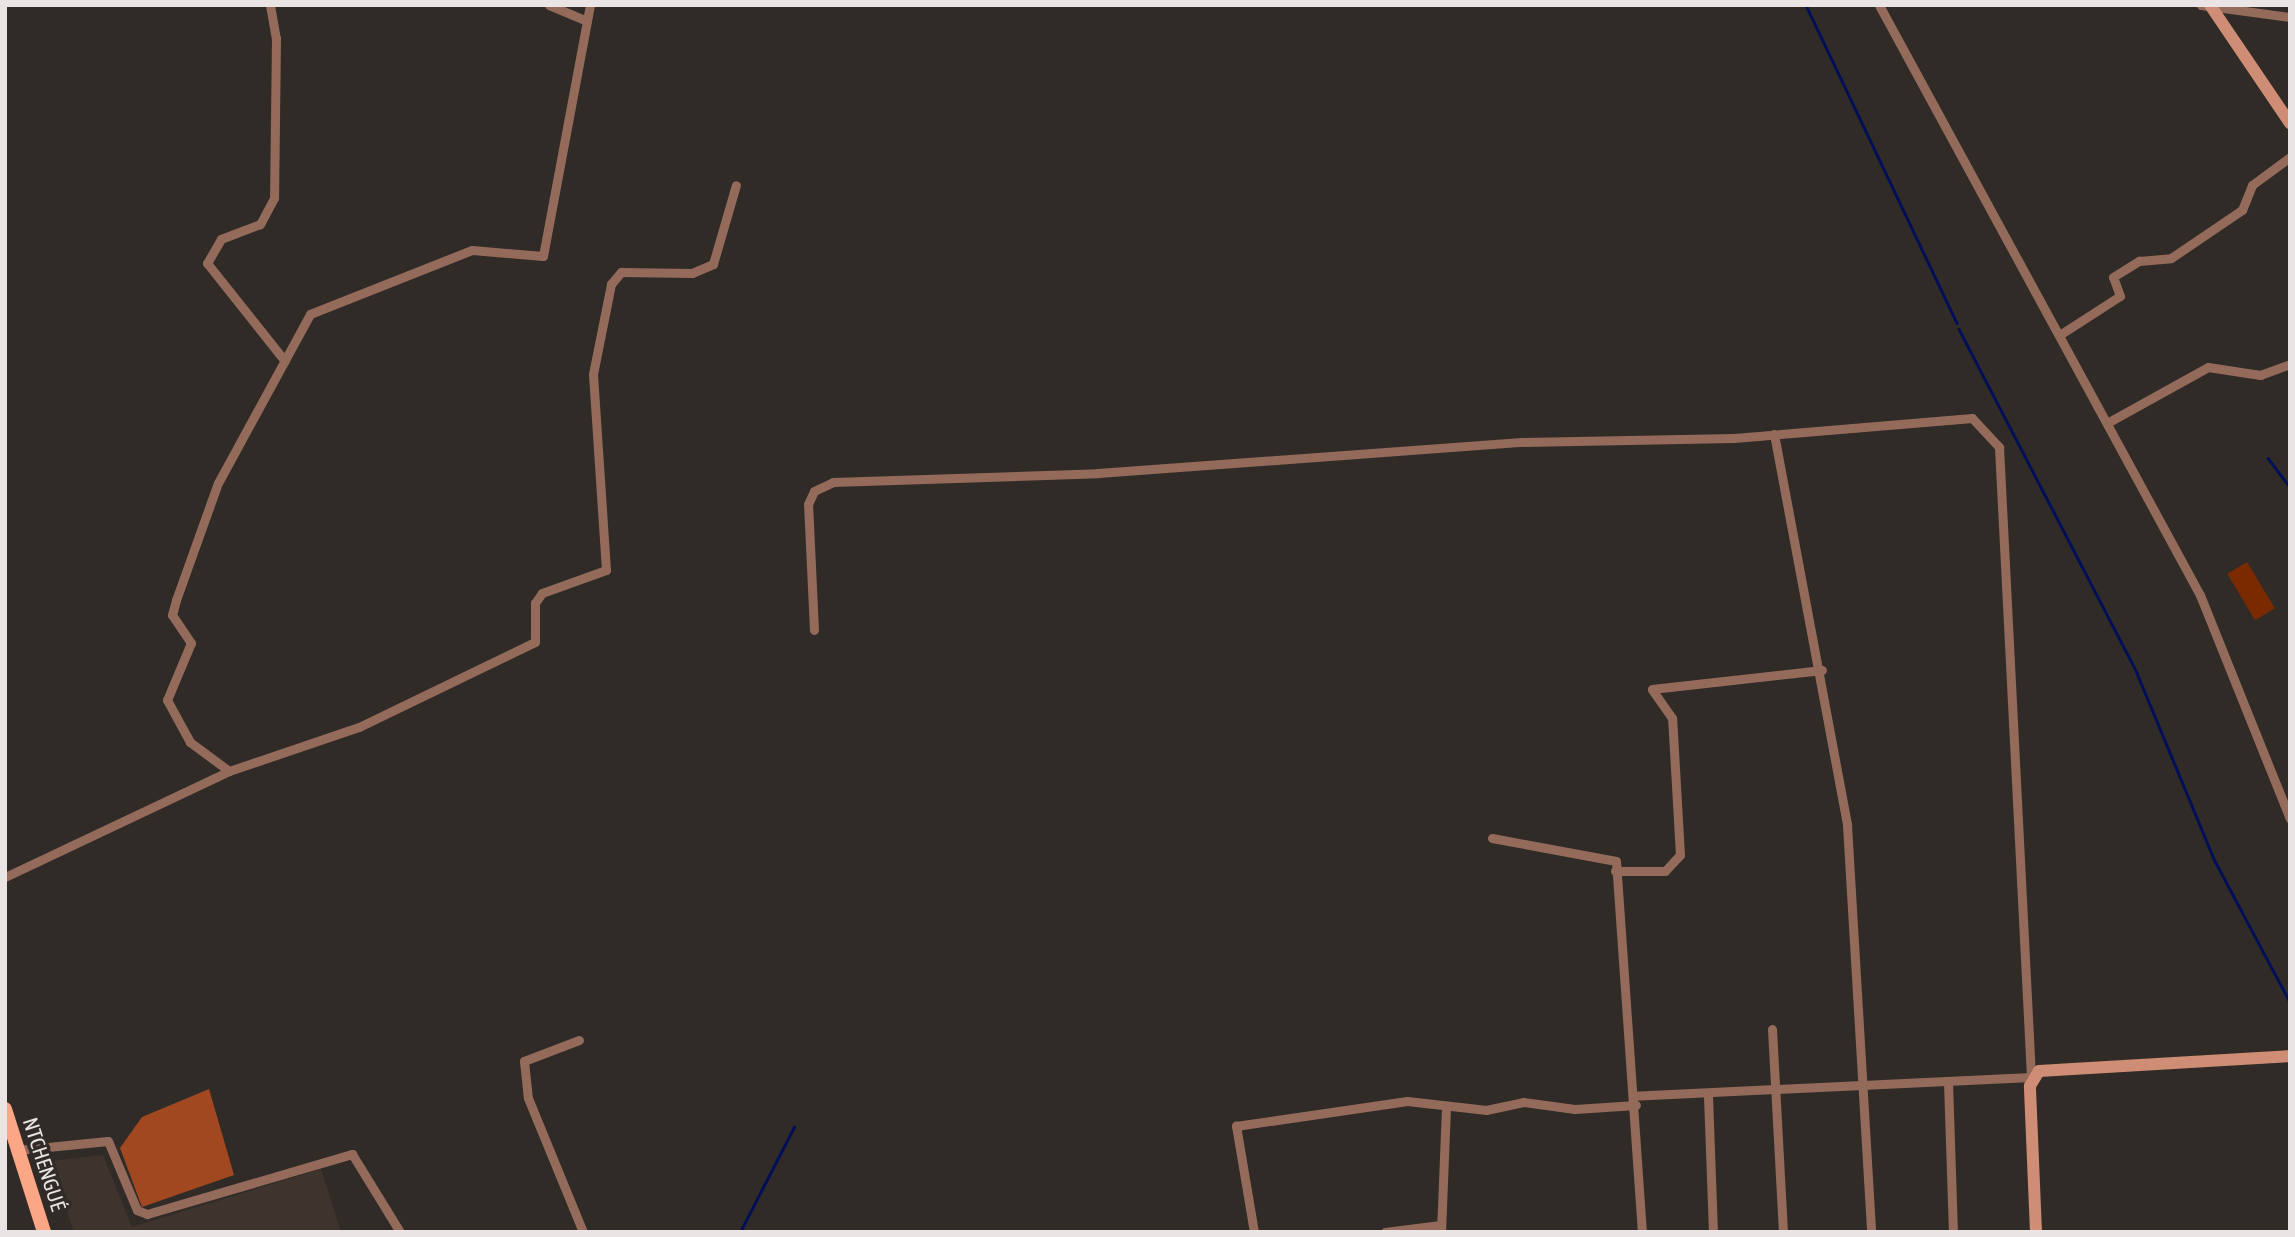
<!DOCTYPE html>
<html>
<head>
<meta charset="utf-8">
<style>
  body { margin:0 }
  #map { position:relative; width:2295px; height:1237px; overflow:hidden; background:#312b28; font-family:"Asap Condensed",sans-serif }
  div>[style] { position:absolute }
  .built>* { inset:0; background:#3f332e }
  .green>* { inset:0; background:#7b2a00; transform-origin:0 0 }
  .forest>* { inset:0; background:#a14821 }
  .stream>* { height:2.5px; margin:-1.25px; padding:0 1.25px; transform-origin:1.25px; border-radius:1.25px; background:#000f57 }
  .street>* { height:9px; margin:-4.5px; padding:0 4.5px; transform-origin:4.5px; border-radius:4.5px; background:#946b5b }
  .secondary>* { height:12px; margin:-6px; padding:0 6px; transform-origin:6px; border-radius:6px; background:#ce8d74 }
  .primary>* { height:14px; margin:-7px; padding:0 7px; transform-origin:7px; border-radius:7px; background:#fba786 }
  span { translate:-50% -50%; white-space:nowrap; text-align:center; line-height:1.15; -webkit-text-stroke:7px #312b28; paint-order:stroke }
  .street-label { font-size:21px; color:#eae5e4 }
  .frame { position:absolute; inset:0; border:7px solid #eae5e4; pointer-events:none }
</style>
</head>
<body>
<div id="map">
  <div class="built">
    <div style="clip-path:polygon(103px 1155px,132px 1227px,321px 1169px,341px 1232px,74px 1232px,50px 1161px)"></div>
  </div>
  <div class="green">
    <div style="left:2247px;top:562px;width:54px;height:23px;rotate:59deg"></div>
  </div>
  <div class="forest">
    <div style="clip-path:polygon(209px 1089px,234px 1175px,142px 1207px,120px 1148px,142px 1117px)"></div>
  </div>
  <div class="stream">
    <div style="left:1806px;top:5px;width:352px;rotate:64.6deg"></div>
    <div style="left:1959px;top:329px;width:387px;rotate:62.6deg"></div>
    <div style="left:2137px;top:673px;width:204px;rotate:67.5deg"></div>
    <div style="left:2215px;top:861px;width:160px;rotate:62deg"></div>
    <div style="left:2268px;top:458px;width:36px;rotate:53deg"></div>
    <div style="left:740px;top:1232px;width:118px;rotate:-62.8deg"></div>
  </div>
  <div class="street">
    <div style="left:270px;top:5px;width:34px;rotate:80deg"></div>
    <div style="left:276px;top:38px;width:160px;rotate:90.7deg"></div>
    <div style="left:274px;top:198px;width:30px;rotate:118deg"></div>
    <div style="left:260px;top:224px;width:42px;rotate:159deg"></div>
    <div style="left:221px;top:239px;width:28px;rotate:120deg"></div>
    <div style="left:207px;top:263px;width:125px;rotate:51.5deg"></div>
    <div style="left:549px;top:5px;width:41px;rotate:22.8deg"></div>
    <div style="left:1879px;top:5px;width:672px;rotate:61.45deg"></div>
    <div style="left:2200px;top:595px;width:241px;rotate:68.1deg"></div>
    <div style="left:2201px;top:5px;width:90px;rotate:7.7deg"></div>
    <div style="left:2061px;top:334px;width:70px;rotate:-32.8deg"></div>
    <div style="left:2120px;top:296px;width:20px;rotate:-110deg"></div>
    <div style="left:2113px;top:277px;width:31px;rotate:-32deg"></div>
    <div style="left:2139px;top:261px;width:32px;rotate:-5deg"></div>
    <div style="left:2171px;top:258px;width:86px;rotate:-34.1deg"></div>
    <div style="left:2242px;top:210px;width:27px;rotate:-68deg"></div>
    <div style="left:2252px;top:185px;width:47px;rotate:-36.4deg"></div>
    <div style="left:2107px;top:423px;width:115px;rotate:-29deg"></div>
    <div style="left:2208px;top:367px;width:53px;rotate:8.7deg"></div>
    <div style="left:2260px;top:375px;width:32px;rotate:-20deg"></div>
    <div style="left:1774px;top:434px;width:398px;rotate:79.4deg"></div>
    <div style="left:1847px;top:825px;width:408px;rotate:86.6deg"></div>
    <div style="left:814px;top:630px;width:126px;rotate:-92.7deg"></div>
    <div style="left:808px;top:504px;width:14px;rotate:-65deg"></div>
    <div style="left:814px;top:491px;width:21px;rotate:-25deg"></div>
    <div style="left:833px;top:482px;width:265px;rotate:-1.9deg"></div>
    <div style="left:1098px;top:473px;width:425px;rotate:-4.2deg"></div>
    <div style="left:1522px;top:442px;width:212px;rotate:-1.1deg"></div>
    <div style="left:1734px;top:438px;width:239px;rotate:-4.8deg"></div>
    <div style="left:1972px;top:418px;width:40px;rotate:47deg"></div>
    <div style="left:1999px;top:447px;width:631px;rotate:87.09deg"></div>
    <div style="left:2031px;top:1077px;width:397px;rotate:177.3deg"></div>
    <div style="left:1652px;top:689px;width:171px;rotate:-6.4deg"></div>
    <div style="left:229px;top:771px;width:49px;rotate:-143.4deg"></div>
    <div style="left:190px;top:742px;width:48px;rotate:-118.7deg"></div>
    <div style="left:167px;top:700px;width:62px;rotate:-67.2deg"></div>
    <div style="left:191px;top:643px;width:34px;rotate:-124deg"></div>
    <div style="left:172px;top:615px;width:16px;rotate:-75deg"></div>
    <div style="left:176px;top:600px;width:124px;rotate:-70.3deg"></div>
    <div style="left:218px;top:483px;width:192px;rotate:-61.4deg"></div>
    <div style="left:310px;top:314px;width:174px;rotate:-21.6deg"></div>
    <div style="left:472px;top:250px;width:71px;rotate:4.8deg"></div>
    <div style="left:543px;top:256px;width:255px;rotate:-79.4deg"></div>
    <div style="left:1492px;top:838px;width:126px;rotate:10.5deg"></div>
    <div style="left:1616px;top:861px;width:372px;rotate:86deg"></div>
    <div style="left:1615px;top:871px;width:50px"></div>
    <div style="left:1665px;top:871px;width:22px;rotate:-47deg"></div>
    <div style="left:1680px;top:855px;width:137px;rotate:-93.3deg"></div>
    <div style="left:1672px;top:718px;width:35px;rotate:-125deg"></div>
    <div style="left:5px;top:877px;width:248px;rotate:-25.3deg"></div>
    <div style="left:229px;top:771px;width:137px;rotate:-18.7deg"></div>
    <div style="left:359px;top:727px;width:195px;rotate:-25.8deg"></div>
    <div style="left:535px;top:642px;width:39px;rotate:-90deg"></div>
    <div style="left:535px;top:603px;width:12px;rotate:-55deg"></div>
    <div style="left:542px;top:593px;width:68px;rotate:-19.8deg"></div>
    <div style="left:606px;top:570px;width:196px;rotate:-93.8deg"></div>
    <div style="left:593px;top:374px;width:92px;rotate:-78.7deg"></div>
    <div style="left:611px;top:284px;width:16px;rotate:-50deg"></div>
    <div style="left:621px;top:272px;width:71px;rotate:0.8deg"></div>
    <div style="left:692px;top:273px;width:23px;rotate:-23deg"></div>
    <div style="left:713px;top:264px;width:82px;rotate:-73.8deg"></div>
    <div style="left:1772px;top:1029px;width:203px;rotate:86.9deg"></div>
    <div style="left:579px;top:1040px;width:59px;rotate:159.1deg"></div>
    <div style="left:524px;top:1061px;width:37px;rotate:84deg"></div>
    <div style="left:528px;top:1098px;width:145px;rotate:67.7deg"></div>
    <div style="left:1948px;top:1082px;width:150px;rotate:88.1deg"></div>
    <div style="left:1708px;top:1096px;width:136px;rotate:87.9deg"></div>
    <div style="left:18px;top:1150px;width:90px;rotate:-5.7deg"></div>
    <div style="left:108px;top:1141px;width:75px;rotate:67.2deg"></div>
    <div style="left:137px;top:1210px;width:11px;rotate:22deg"></div>
    <div style="left:147px;top:1214px;width:214px;rotate:-16.3deg"></div>
    <div style="left:352px;top:1154px;width:92px;rotate:58.4deg"></div>
    <div style="left:1254px;top:1232px;width:108px;rotate:-99.6deg"></div>
    <div style="left:1236px;top:1126px;width:173px;rotate:-8.3deg"></div>
    <div style="left:1407px;top:1101px;width:80px;rotate:6.5deg"></div>
    <div style="left:1486px;top:1110px;width:38px;rotate:-12deg"></div>
    <div style="left:1523px;top:1102px;width:52px;rotate:7.7deg"></div>
    <div style="left:1575px;top:1109px;width:61px;rotate:-3.8deg"></div>
    <div style="left:1385px;top:1232px;width:56px;rotate:-7.1deg"></div>
    <div style="left:1441px;top:1232px;width:126px;rotate:-87.7deg"></div>
  </div>
  <div class="secondary">
    <div style="left:2210px;top:5px;width:143px;rotate:55.9deg"></div>
    <div style="left:2036px;top:1232px;width:146px;rotate:-92.4deg"></div>
    <div style="left:2030px;top:1086px;width:17px;rotate:-59deg"></div>
    <div style="left:2039px;top:1071px;width:251px;rotate:-3.4deg"></div>
  </div>
  <div class="primary">
    <div style="left:5px;top:1109px;width:129px;rotate:72.4deg"></div>
  </div>
  <div class="street-label">
    <span style="left:45px;top:1164px;rotate:72deg">NTCHENGUÉ</span>
  </div>
  <div class="frame"></div>
</div>
</body>
</html>
